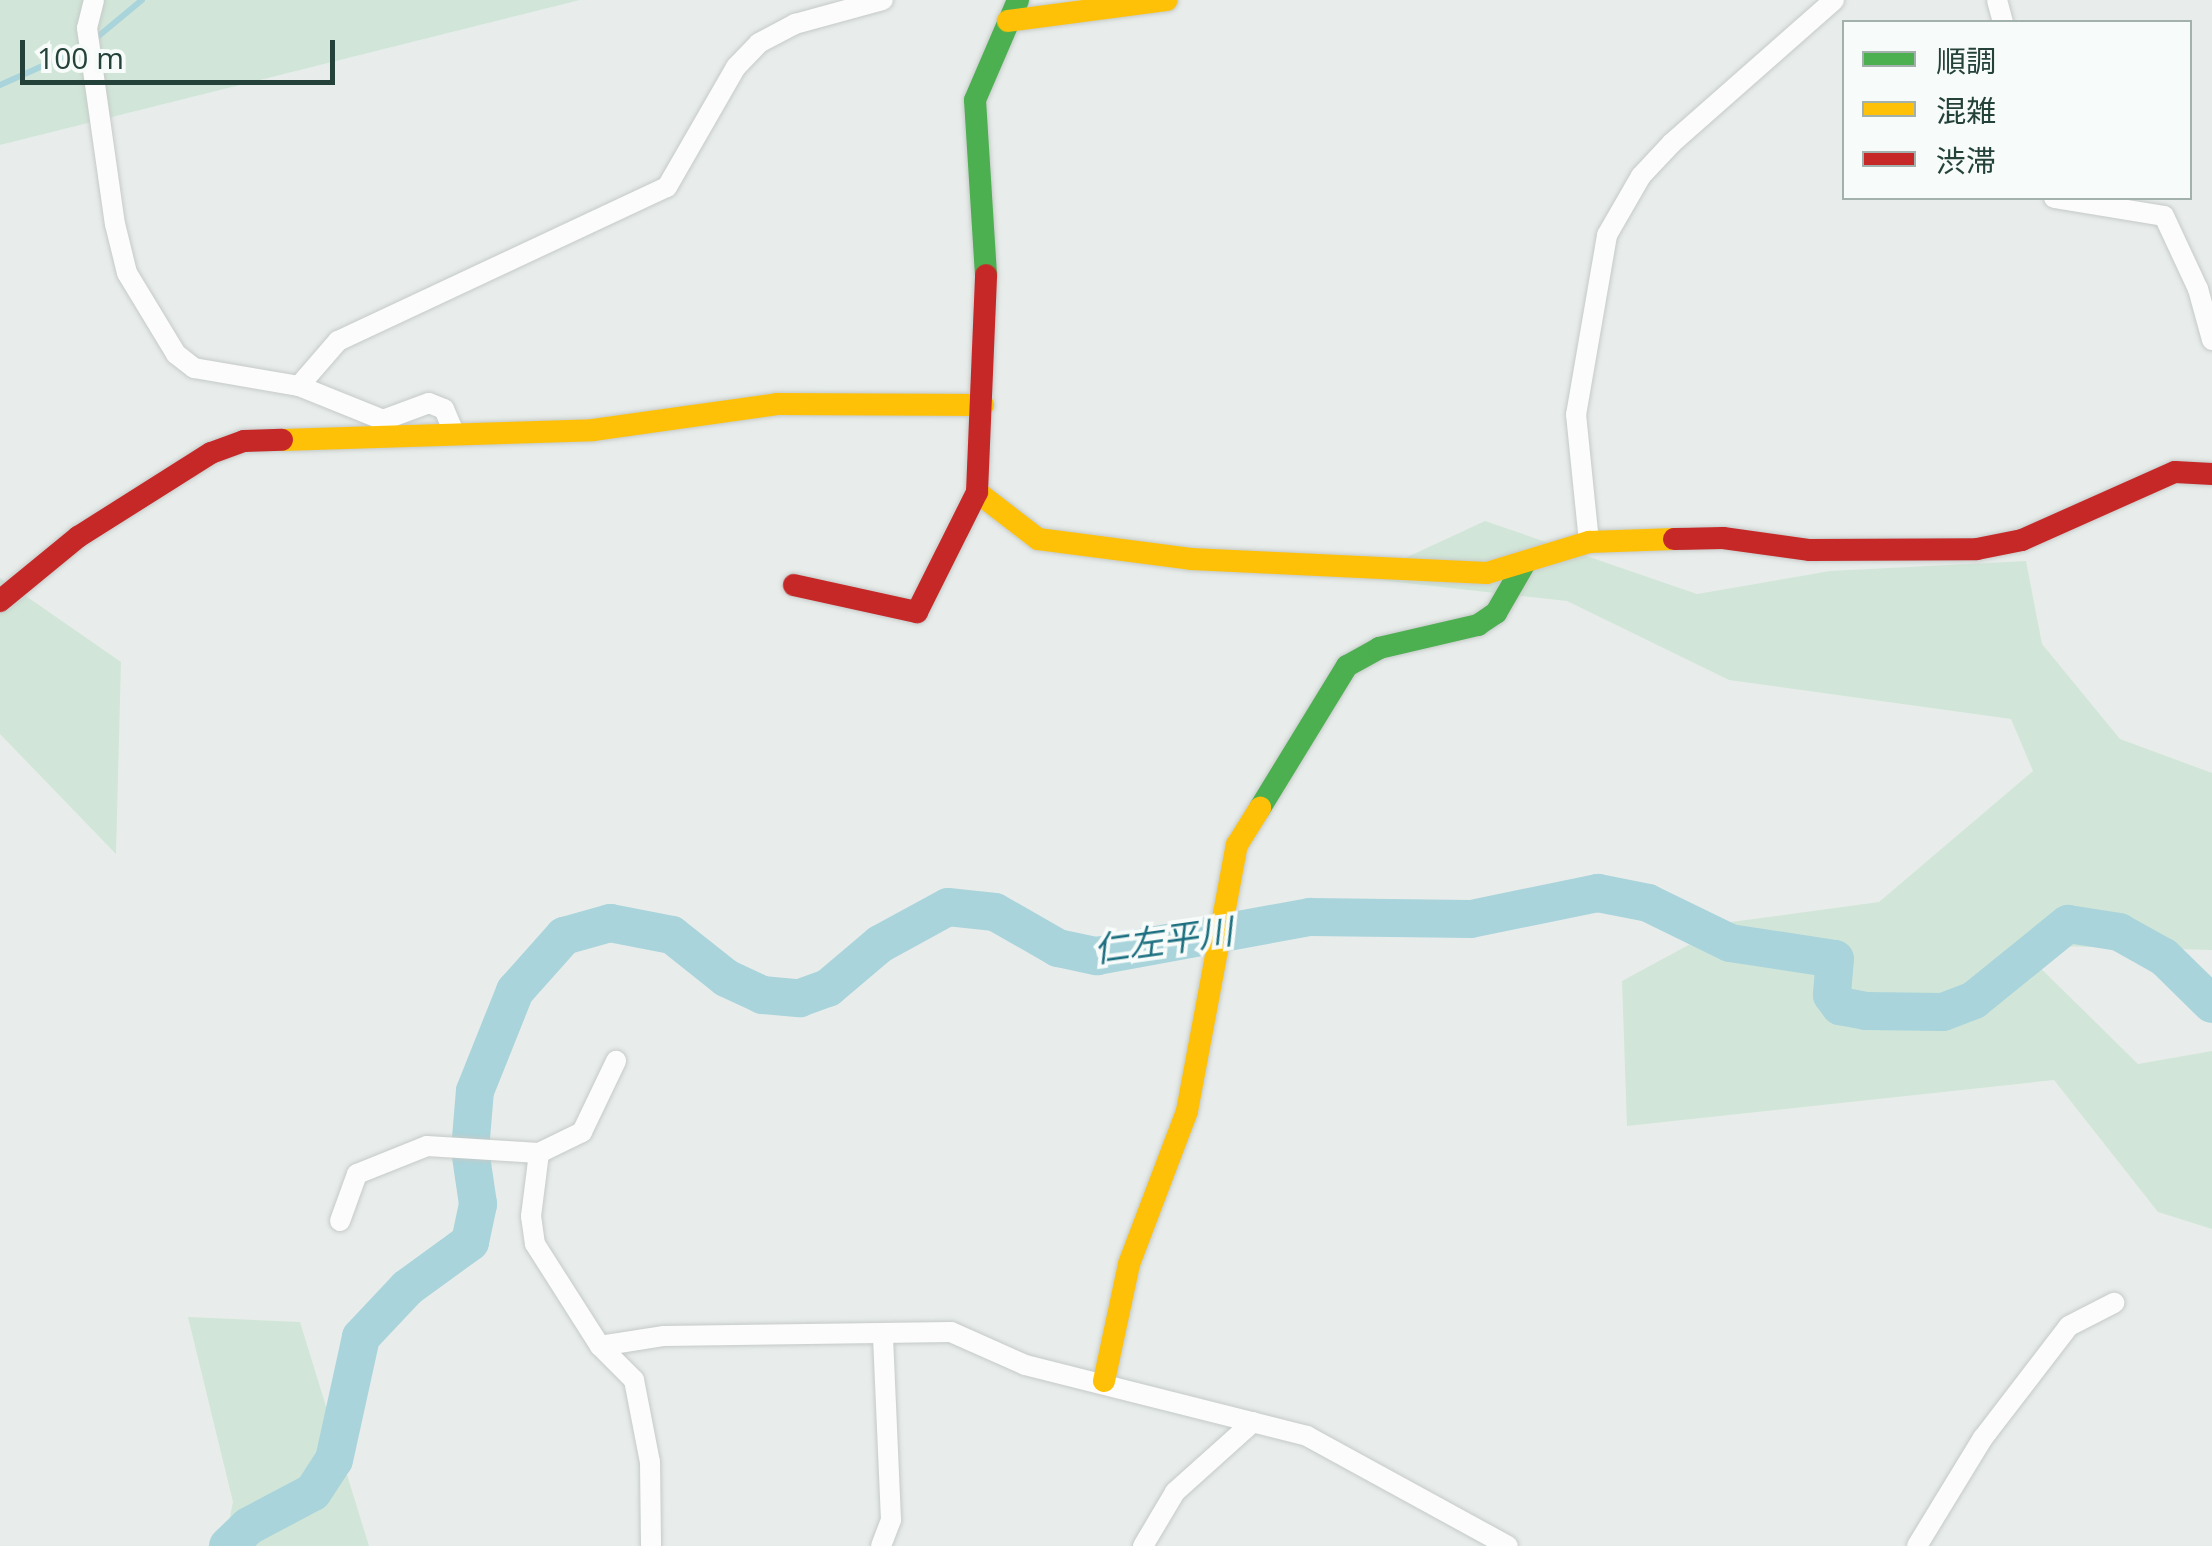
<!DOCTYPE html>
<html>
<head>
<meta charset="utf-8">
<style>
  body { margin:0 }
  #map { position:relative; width:2212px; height:1546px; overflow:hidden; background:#e8edeb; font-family:"Open Sans","Noto Sans JP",sans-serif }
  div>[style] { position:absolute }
  .green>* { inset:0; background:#d1e6d8 }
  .stream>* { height:6px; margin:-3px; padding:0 3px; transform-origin:3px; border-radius:3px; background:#a9d4db }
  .river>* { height:38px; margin:-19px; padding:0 19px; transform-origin:19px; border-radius:19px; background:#a9d4db }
  .roads { filter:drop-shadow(0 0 2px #c5cac8) drop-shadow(0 0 2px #c5cac8) }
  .street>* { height:20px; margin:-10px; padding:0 10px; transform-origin:10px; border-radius:10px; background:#fcfcfc }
  .fast>* { height:22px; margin:-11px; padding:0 11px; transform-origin:11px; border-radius:11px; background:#4caf50 }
  .slow>* { height:22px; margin:-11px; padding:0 11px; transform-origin:11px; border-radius:11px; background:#ffc107 }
  .jam>* { height:22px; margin:-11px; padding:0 11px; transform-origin:11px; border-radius:11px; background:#c62828 }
  span { translate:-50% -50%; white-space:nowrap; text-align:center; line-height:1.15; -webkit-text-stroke:8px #f7fbf9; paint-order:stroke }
  .water-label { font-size:35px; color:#1c6f80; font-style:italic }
  .legend { position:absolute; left:1842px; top:20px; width:350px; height:180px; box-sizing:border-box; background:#f7fbf9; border:2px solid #a3b1ad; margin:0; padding:12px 18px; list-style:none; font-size:30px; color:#24423a }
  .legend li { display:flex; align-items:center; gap:20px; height:50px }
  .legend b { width:50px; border:2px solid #a3b1ad }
  .scale { position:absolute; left:20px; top:40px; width:315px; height:45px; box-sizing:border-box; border:5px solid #24423a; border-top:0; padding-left:12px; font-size:30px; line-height:35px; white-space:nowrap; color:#24423a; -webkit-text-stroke:8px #f7fbf9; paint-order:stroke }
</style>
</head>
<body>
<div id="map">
  <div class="green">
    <div style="clip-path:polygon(0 0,580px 0,0 145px)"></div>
    <div style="clip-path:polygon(1485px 521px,1697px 594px,1830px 571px,2026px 561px,2042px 644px,2120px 739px,2212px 773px,2212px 950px,2017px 945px,2138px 1064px,2212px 1051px,2212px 1229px,2158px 1212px,2054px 1080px,1627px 1126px,1622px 981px,1731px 922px,1879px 902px,2033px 771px,2011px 719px,1729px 680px,1567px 601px,1362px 578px)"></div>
    <div style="clip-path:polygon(0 578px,121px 662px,116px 854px,0 734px)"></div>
    <div style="clip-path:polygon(188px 1317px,300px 1322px,369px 1546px,224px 1546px,233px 1502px)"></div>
  </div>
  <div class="stream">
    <div style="left:95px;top:39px;width:61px;rotate:-39.7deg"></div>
    <div style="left:0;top:85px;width:93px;rotate:-24.1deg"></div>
  </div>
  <div class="river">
    <div style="left:228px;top:1546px;width:29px;rotate:-44deg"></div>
    <div style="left:249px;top:1526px;width:72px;rotate:-28deg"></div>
    <div style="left:313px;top:1492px;width:38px;rotate:-57deg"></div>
    <div style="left:334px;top:1460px;width:126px;rotate:-77.6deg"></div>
    <div style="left:361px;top:1337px;width:67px;rotate:-46.8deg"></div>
    <div style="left:407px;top:1288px;width:78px;rotate:-36.1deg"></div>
    <div style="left:470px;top:1242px;width:39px;rotate:-78deg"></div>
    <div style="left:478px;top:1204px;width:55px;rotate:-98.4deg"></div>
    <div style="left:470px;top:1150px;width:59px;rotate:-85.2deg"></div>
    <div style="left:475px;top:1091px;width:108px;rotate:-68.2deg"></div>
    <div style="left:515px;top:991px;width:74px;rotate:-48.3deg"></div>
    <div style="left:564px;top:936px;width:48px;rotate:-15.8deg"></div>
    <div style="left:610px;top:923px;width:63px;rotate:11deg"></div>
    <div style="left:672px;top:935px;width:69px;rotate:38.5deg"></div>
    <div style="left:726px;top:978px;width:40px;rotate:25deg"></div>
    <div style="left:762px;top:995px;width:38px;rotate:5deg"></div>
    <div style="left:800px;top:998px;width:30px;rotate:-20deg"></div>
    <div style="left:828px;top:988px;width:68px;rotate:-40.2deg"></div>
    <div style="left:880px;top:944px;width:77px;rotate:-28.6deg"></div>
    <div style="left:948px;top:907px;width:47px;rotate:6.1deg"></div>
    <div style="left:995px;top:912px;width:73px;rotate:29.7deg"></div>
    <div style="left:1058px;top:948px;width:40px;rotate:12deg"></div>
    <div style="left:1097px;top:956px;width:217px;rotate:-10.4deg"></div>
    <div style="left:1310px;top:917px;width:161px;rotate:0.7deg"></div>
    <div style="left:1471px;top:919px;width:130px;rotate:-11.6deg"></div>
    <div style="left:1598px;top:893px;width:51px;rotate:11.3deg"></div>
    <div style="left:1648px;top:903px;width:91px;rotate:26deg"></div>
    <div style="left:1730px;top:943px;width:106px;rotate:8.7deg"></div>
    <div style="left:1835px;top:959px;width:36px;rotate:95deg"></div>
    <div style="left:1832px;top:995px;width:14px;rotate:54deg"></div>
    <div style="left:1840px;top:1006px;width:26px;rotate:11deg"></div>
    <div style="left:1866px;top:1011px;width:77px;rotate:0.7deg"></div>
    <div style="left:1943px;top:1012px;width:33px;rotate:-21deg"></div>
    <div style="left:1974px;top:1000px;width:121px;rotate:-39deg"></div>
    <div style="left:2068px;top:924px;width:52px;rotate:8.9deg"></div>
    <div style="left:2119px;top:932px;width:51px;rotate:29.1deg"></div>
    <div style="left:2164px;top:957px;width:67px;rotate:44.4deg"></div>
  </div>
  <div class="roads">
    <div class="street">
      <div style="left:94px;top:0;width:29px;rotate:104deg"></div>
      <div style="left:87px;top:28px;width:198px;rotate:81.9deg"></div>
      <div style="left:115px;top:224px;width:50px;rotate:76.2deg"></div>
      <div style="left:127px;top:273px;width:95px;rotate:58.8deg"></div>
      <div style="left:176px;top:354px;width:23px;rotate:38deg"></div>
      <div style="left:194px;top:368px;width:107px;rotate:9.7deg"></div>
      <div style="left:299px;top:386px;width:91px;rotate:22deg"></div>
      <div style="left:383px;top:420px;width:49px;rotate:-20.3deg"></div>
      <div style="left:429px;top:403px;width:16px;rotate:22deg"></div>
      <div style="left:444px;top:409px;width:26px;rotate:67deg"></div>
      <div style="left:1997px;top:0;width:23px;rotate:75deg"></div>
      <div style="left:2054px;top:198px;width:111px;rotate:9.3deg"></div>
      <div style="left:2164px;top:216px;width:81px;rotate:65deg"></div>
      <div style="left:2198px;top:289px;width:53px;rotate:74.6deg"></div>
      <div style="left:299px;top:386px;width:60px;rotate:-49.1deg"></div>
      <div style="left:338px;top:341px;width:363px;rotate:-25.1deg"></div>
      <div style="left:667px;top:187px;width:138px;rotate:-60.1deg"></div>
      <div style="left:736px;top:67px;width:33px;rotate:-46deg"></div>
      <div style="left:759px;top:43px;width:41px;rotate:-27.8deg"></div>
      <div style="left:795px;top:24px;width:91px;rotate:-15.3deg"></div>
      <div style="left:1589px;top:542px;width:128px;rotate:-95.8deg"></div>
      <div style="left:1576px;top:415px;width:183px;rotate:-80.2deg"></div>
      <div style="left:1607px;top:235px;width:68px;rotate:-60deg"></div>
      <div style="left:1641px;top:176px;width:45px;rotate:-46.8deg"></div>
      <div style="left:1672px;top:143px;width:216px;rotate:-41.4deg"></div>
      <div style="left:539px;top:1153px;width:48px;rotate:-26deg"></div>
      <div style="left:582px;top:1132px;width:79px;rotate:-64.4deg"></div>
      <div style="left:340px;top:1221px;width:50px;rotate:-70.1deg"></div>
      <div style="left:357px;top:1174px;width:75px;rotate:-21.8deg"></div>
      <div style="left:427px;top:1146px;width:112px;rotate:3.6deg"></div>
      <div style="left:539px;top:1153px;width:64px;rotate:97.2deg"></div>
      <div style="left:531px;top:1216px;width:28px;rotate:82deg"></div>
      <div style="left:535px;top:1244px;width:121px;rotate:57.5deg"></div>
      <div style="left:600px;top:1346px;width:48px;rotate:45deg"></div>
      <div style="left:634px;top:1380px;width:84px;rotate:79deg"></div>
      <div style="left:650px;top:1462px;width:84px;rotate:89.3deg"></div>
      <div style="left:600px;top:1346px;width:65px;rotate:-8.9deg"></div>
      <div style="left:664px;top:1336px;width:287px;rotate:-0.8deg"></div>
      <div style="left:951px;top:1332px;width:81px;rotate:24deg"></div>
      <div style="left:1025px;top:1365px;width:291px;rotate:14.1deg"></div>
      <div style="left:1307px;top:1436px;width:229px;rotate:28.7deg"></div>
      <div style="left:881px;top:1546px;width:28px;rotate:-69deg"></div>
      <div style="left:891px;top:1520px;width:186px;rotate:-92.5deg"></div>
      <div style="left:1143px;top:1546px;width:63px;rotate:-59.3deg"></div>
      <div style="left:1175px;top:1492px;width:105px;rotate:-41.9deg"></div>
      <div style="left:1917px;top:1546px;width:127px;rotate:-58.6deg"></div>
      <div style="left:1983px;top:1438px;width:141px;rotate:-52.5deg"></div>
      <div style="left:2069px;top:1326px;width:51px;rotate:-27.1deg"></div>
    </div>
    <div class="fast">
      <div style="left:986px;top:275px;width:175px;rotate:-93.6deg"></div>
      <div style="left:975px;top:100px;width:109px;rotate:-66.7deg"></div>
      <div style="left:1260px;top:808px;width:167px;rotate:-58.5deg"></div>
      <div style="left:1347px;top:666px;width:37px;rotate:-29deg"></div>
      <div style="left:1379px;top:648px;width:102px;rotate:-13.1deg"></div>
      <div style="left:1478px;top:625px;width:22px;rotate:-34deg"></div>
      <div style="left:1496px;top:613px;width:58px;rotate:-59.9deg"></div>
    </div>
    <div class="slow">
      <div style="left:1008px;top:21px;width:160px;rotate:-7.5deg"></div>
      <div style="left:282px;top:440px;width:311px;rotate:-1.8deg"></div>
      <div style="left:593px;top:430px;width:186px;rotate:-8deg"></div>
      <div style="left:777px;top:404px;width:206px;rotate:0.3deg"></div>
      <div style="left:977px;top:492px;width:77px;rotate:37.6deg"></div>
      <div style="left:1038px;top:539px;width:154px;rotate:7.4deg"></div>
      <div style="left:1191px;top:559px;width:296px;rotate:2.7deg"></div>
      <div style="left:1487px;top:573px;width:107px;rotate:-16.9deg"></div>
      <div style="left:1589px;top:542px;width:85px;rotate:-2deg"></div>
      <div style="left:1104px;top:1381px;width:120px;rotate:-77.9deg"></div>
      <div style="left:1129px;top:1264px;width:164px;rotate:-69.2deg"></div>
      <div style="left:1187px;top:1111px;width:271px;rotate:-79.4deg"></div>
      <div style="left:1237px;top:845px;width:44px;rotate:-58.1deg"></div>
    </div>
    <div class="jam">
      <div style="left:1674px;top:539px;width:49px;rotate:-1.2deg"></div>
      <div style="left:1723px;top:538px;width:88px;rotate:7.9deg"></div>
      <div style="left:1810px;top:550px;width:167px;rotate:-0.3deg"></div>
      <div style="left:1977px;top:549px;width:46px;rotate:-11.3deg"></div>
      <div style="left:2022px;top:540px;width:167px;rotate:-24deg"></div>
      <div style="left:2175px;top:472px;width:37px;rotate:3deg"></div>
      <div style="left:794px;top:585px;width:126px;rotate:12.4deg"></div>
      <div style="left:917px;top:612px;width:134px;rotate:-63.4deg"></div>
      <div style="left:977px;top:492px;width:217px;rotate:-87.6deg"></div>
      <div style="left:0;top:601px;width:101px;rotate:-39.4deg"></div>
      <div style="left:78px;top:537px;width:157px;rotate:-32.3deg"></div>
      <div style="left:211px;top:453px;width:35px;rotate:-20deg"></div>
      <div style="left:244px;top:441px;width:38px;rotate:-2deg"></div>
    </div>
  </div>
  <div class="water-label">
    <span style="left:1163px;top:940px;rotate:-8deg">仁左平川</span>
  </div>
  <ul class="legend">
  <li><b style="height:12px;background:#4caf50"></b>順調</li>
  <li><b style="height:12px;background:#ffc107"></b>混雑</li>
  <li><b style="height:12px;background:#c62828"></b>渋滞</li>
  </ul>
  <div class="scale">100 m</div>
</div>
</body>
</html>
